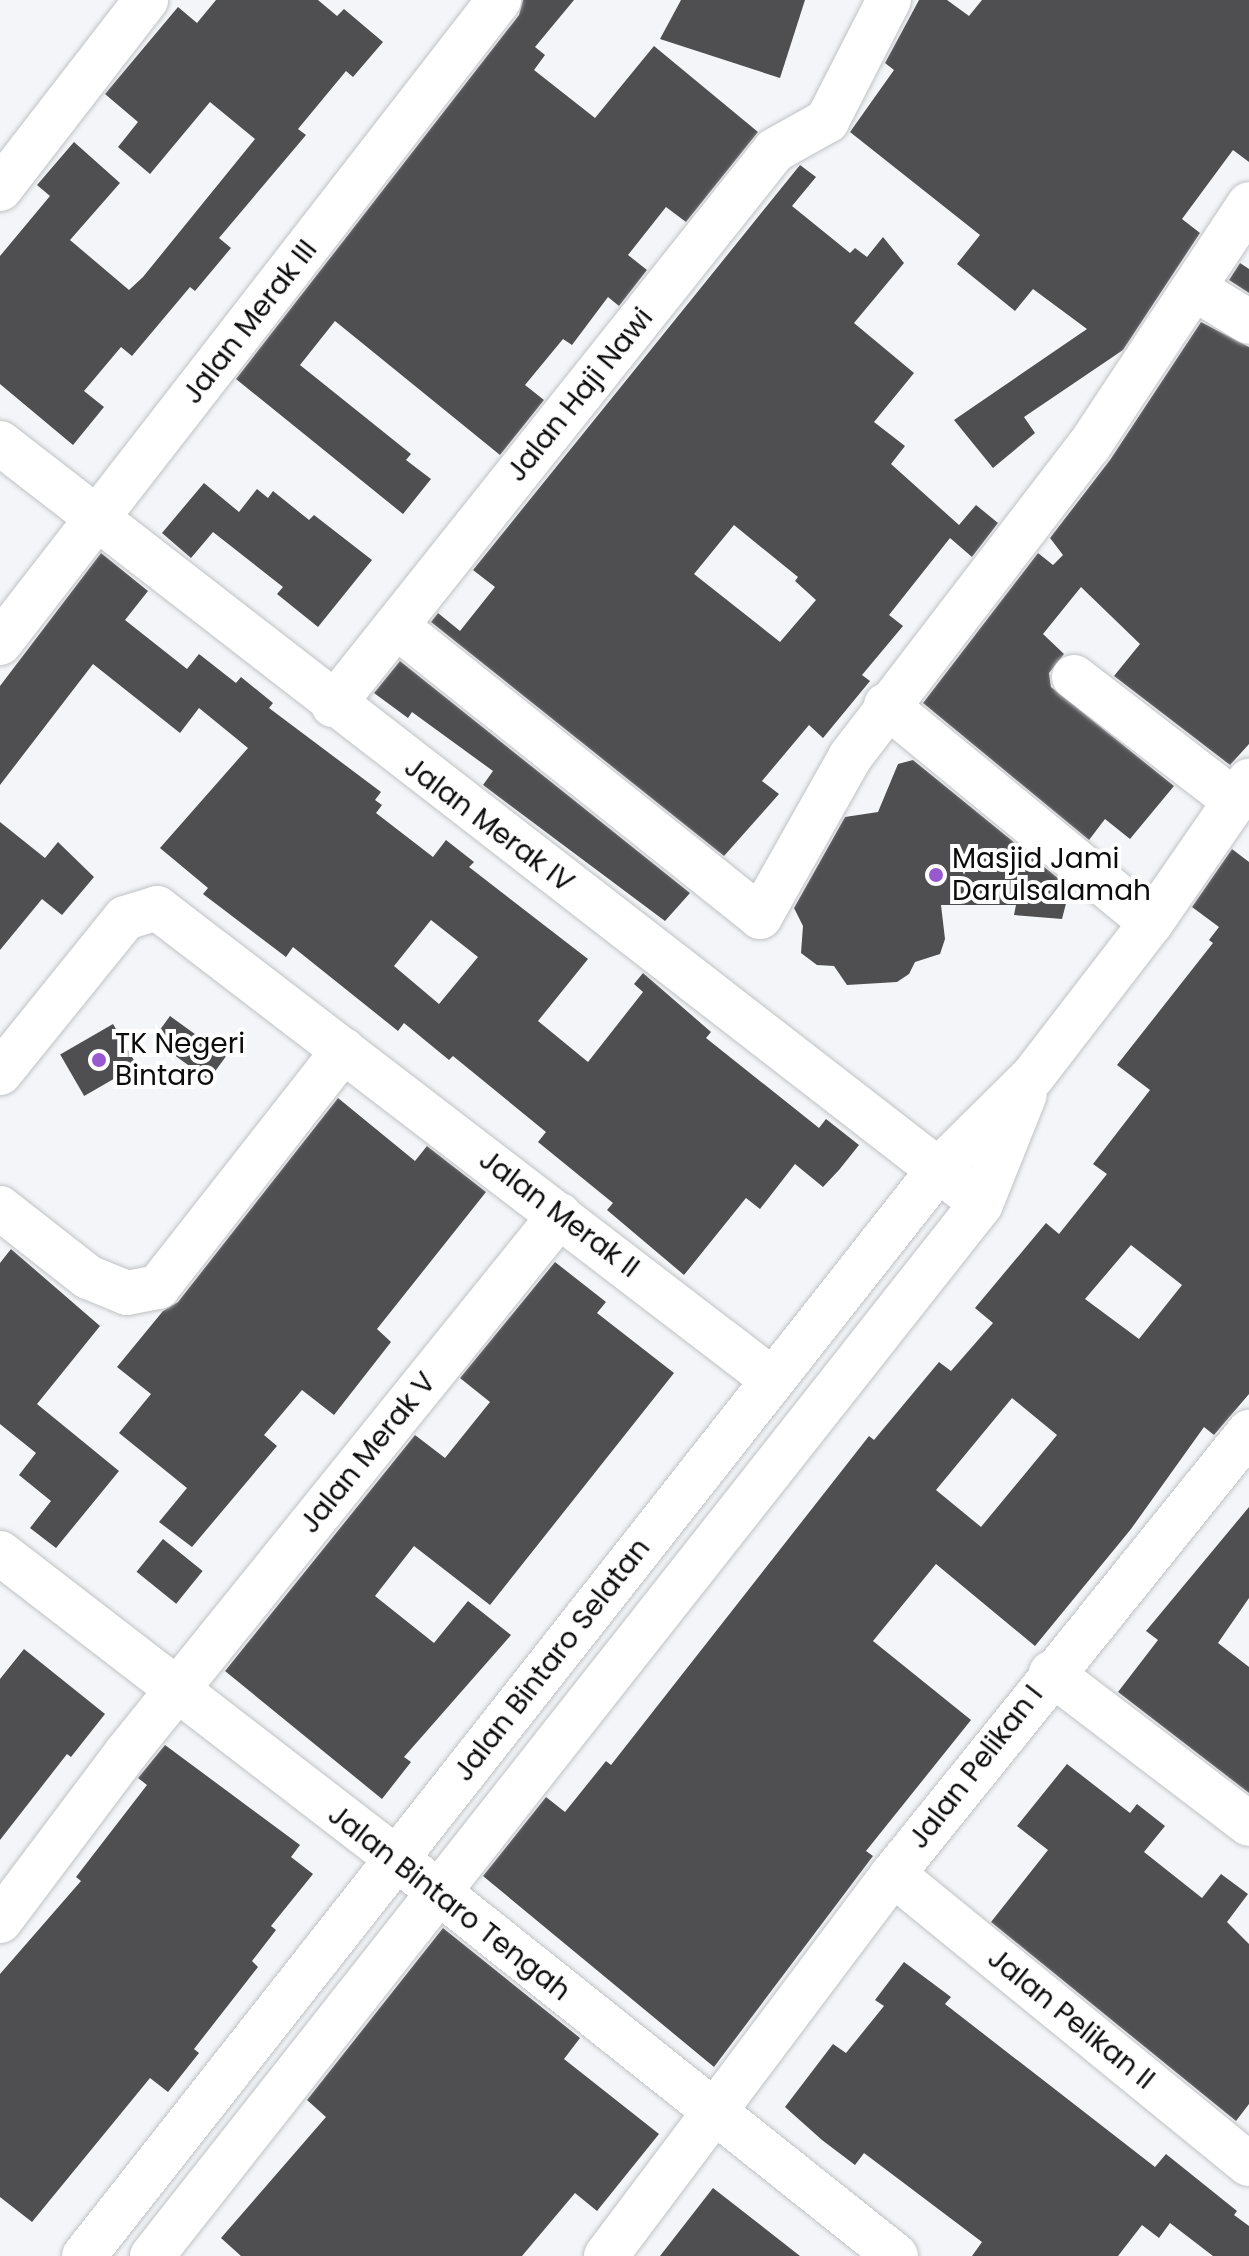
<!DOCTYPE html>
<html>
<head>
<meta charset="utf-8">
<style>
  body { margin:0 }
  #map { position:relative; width:1249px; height:2256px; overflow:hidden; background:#f3f5f8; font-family:Poppins,sans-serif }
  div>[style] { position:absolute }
  .building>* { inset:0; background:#4f4e50; transform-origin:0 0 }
  .roads { filter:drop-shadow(0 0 2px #c0c2c4) drop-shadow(0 0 2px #c0c2c4) }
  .minor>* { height:44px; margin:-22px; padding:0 22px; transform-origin:22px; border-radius:22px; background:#fff }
  .major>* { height:44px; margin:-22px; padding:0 22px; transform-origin:22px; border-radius:22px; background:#fff }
  .dots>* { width:22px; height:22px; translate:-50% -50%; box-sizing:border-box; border:4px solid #fff; border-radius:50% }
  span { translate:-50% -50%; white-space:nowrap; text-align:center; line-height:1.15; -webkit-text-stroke:8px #fff; paint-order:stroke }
  .street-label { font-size:28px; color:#0c0c0d }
  .poi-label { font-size:28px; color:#0c0c0d }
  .left { translate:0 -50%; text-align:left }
</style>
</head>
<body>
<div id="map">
  <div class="building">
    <div style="clip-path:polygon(216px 0,318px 0,337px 16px,344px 9px,383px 42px,353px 77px,346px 71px,298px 129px,306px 135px,219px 238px,231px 248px,195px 291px,190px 287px,132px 356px,121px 347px,84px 391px,104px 407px,73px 445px,0 384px,0 256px,50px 196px,37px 185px,74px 142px,120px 183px,70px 240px,129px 290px,143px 277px,255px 139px,210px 102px,150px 174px,118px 147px,138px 122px,105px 94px,178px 7px,197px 23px)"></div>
    <div style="clip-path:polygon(523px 0,574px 0,535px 47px,545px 55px,534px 70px,595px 118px,654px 46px,758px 132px,686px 222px,666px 207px,628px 255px,647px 270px,619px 306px,608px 297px,572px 345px,563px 339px,525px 385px,544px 400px,500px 455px,335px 321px,300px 365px,411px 454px,406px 460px,431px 479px,403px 514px,236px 379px,519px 15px)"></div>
    <div style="clip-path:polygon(681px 0,805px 0,780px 78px,660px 39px)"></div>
    <div style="clip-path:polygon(919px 0,947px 0,969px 16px,982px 0,1249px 0,1249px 162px,1233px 150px,1182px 219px,1200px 233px,1123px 350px,1024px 417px,1035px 433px,993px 468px,954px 420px,1087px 329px,1033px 289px,1015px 311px,957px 264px,980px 235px,850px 132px,894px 70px,885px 63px)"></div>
    <div style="clip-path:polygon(evenodd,800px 165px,816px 177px,792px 206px,850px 253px,855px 248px,867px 257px,883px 237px,904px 263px,854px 323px,914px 373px,874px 422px,905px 446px,891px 464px,959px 525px,976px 505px,998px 523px,972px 557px,950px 538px,889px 615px,903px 626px,862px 675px,870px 681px,823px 738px,809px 725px,762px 781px,779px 794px,724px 856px,431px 622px,438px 613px,460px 631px,495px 587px,473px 570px,800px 165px,734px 525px,798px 577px,795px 581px,816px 600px,780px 642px,694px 574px,734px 525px)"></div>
    <div style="clip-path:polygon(1240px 263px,1249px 269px,1249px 293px,1229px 280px)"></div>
    <div style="clip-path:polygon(1201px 322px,1249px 347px,1249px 744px,1230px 765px,1114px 676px,1140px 644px,1081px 587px,1043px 634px,1064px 654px,1049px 673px,1051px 687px,1174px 786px,1130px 839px,1105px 819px,1089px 840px,923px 703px,1038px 553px,1053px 565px,1063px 555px,1050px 538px,1110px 460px)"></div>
    <div style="clip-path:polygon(204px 483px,239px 512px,257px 489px,268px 498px,273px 491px,309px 520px,314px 515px,372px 560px,318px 627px,277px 594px,283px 587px,213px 532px,191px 558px,162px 533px)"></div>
    <div style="clip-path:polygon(evenodd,101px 553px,148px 591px,125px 620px,187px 669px,199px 654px,236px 683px,241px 677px,273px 703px,269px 708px,381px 792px,375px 800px,382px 805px,376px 813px,433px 857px,446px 840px,474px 862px,469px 867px,588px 959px,538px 1021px,588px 1062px,643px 992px,634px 984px,643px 973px,711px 1032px,706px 1038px,819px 1128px,826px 1119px,859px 1145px,839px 1170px,823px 1187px,795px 1164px,760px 1209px,746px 1198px,684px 1275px,607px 1210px,613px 1203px,538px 1142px,546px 1132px,453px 1056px,449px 1060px,404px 1023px,398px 1031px,293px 947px,286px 957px,203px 894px,208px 888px,160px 848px,248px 748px,199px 708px,180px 733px,93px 664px,0 785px,0 686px,101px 553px,431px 920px,478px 957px,439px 1004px,394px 966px,431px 920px)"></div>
    <div style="clip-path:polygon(400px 661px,690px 893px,665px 921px,483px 785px,493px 771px,412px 712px,408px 718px,374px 693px)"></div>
    <div style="clip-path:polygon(913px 760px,1070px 888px,1062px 919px,1014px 915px,1016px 905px,941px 905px,945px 939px,940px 954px,915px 962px,909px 974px,897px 982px,847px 985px,834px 966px,817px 965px,801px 953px,803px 926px,794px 908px,845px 817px,878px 812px,898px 764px)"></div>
    <div style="clip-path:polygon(0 822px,45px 858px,58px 842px,94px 877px,62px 915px,42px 899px,0 950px)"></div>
    <div style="clip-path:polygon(evenodd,1232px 849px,1249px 862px,1249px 1394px,1214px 1435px,1204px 1427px,1131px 1529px,1035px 1646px,936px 1564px,873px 1641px,971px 1720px,866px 1851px,873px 1856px,714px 2067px,483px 1876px,546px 1797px,565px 1812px,606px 1761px,611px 1765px,869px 1436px,874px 1440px,939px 1362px,951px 1371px,993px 1323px,975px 1308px,1046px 1223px,1059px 1234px,1107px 1174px,1093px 1164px,1150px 1090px,1117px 1065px,1213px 943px,1209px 940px,1219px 927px,1192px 907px,1232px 849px,1131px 1245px,1182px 1285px,1139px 1339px,1085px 1299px,1131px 1245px,1232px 849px,1012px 1398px,1057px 1435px,981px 1527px,936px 1490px,1012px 1398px)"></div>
    <div style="left:170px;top:1016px;width:69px;height:29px;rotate:36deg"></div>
    <div style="left:113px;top:1024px;width:48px;height:61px;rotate:60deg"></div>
    <div style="clip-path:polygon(338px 1098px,415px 1161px,427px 1146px,486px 1192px,377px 1329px,391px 1342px,334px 1415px,302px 1390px,264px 1435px,277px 1446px,192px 1547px,159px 1522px,187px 1488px,119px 1433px,151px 1394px,117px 1367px,163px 1311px,178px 1302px)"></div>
    <div style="clip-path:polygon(11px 1249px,100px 1326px,37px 1404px,119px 1471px,56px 1548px,30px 1528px,51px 1501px,19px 1475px,36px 1453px,0 1424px,0 1263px)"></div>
    <div style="clip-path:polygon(555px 1262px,606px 1302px,597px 1313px,674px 1373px,490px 1605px,414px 1546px,375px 1596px,434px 1643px,468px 1601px,511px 1635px,404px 1757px,411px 1762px,382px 1799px,225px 1671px,415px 1435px,445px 1458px,490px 1402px,460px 1378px)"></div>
    <div style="clip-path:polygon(1249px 1507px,1249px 1598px,1218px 1643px,1249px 1667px,1249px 1793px,1118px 1692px,1158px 1640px,1146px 1631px)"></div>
    <div style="left:163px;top:1539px;width:51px;height:42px;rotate:39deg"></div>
    <div style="clip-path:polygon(24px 1649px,105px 1714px,71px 1757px,67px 1754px,0 1840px,0 1679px)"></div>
    <div style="clip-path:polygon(165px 1745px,300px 1845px,291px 1857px,313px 1874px,271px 1926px,276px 1930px,252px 1961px,258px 1967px,194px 2049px,199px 2053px,168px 2092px,150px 2078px,32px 2222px,0 2197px,0 1974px,81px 1881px,76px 1877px,147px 1785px,138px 1778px)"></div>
    <div style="clip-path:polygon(1067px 1764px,1130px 1813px,1137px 1804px,1165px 1826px,1144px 1852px,1202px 1898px,1221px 1874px,1248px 1894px,1227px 1922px,1249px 1944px,1249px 2104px,1236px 2121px,991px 1922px,1048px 1850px,1017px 1826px)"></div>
    <div style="clip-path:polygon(443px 1928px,580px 2038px,564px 2059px,659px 2134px,597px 2211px,575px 2193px,522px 2256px,241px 2256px,221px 2238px,326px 2117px,307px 2100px)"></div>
    <div style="clip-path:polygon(904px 1962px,951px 1997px,945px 2004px,1155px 2167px,1166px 2154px,1237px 2211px,1234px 2215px,1249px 2226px,1249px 2256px,1213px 2256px,1170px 2223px,1159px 2238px,1142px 2225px,1118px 2256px,972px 2256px,982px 2242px,864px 2153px,855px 2165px,822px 2140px,785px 2107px,833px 2044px,846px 2053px,884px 2006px,875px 2000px)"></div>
    <div style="clip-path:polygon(713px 2188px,800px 2256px,660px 2256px)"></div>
  </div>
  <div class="roads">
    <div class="minor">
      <div style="left:1195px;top:289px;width:63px;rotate:31.4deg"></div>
      <div style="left:0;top:443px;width:1218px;rotate:37.76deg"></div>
      <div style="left:396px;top:626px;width:466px;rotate:38.6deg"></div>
      <div style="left:760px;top:917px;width:184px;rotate:-60.6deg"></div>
      <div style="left:850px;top:757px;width:392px;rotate:-52.5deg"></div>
      <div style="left:1089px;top:446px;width:290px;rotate:-56.5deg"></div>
      <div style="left:0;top:643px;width:814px;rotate:-52.19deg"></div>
      <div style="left:1074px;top:677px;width:203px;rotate:37.6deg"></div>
      <div style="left:333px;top:705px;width:709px;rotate:-51.47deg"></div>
      <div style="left:775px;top:150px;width:60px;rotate:-29.1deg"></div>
      <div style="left:827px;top:121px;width:136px;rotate:-62.9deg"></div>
      <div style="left:886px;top:705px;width:343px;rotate:39.4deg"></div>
      <div style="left:0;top:1073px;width:199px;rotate:-51.1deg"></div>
      <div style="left:125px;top:918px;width:34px;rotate:-17deg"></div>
      <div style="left:157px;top:908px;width:776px;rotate:37.46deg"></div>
      <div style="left:0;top:1208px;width:112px;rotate:38.1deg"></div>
      <div style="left:88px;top:1277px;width:42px;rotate:22.3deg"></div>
      <div style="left:127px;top:1293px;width:32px;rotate:-11deg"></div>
      <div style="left:158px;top:1287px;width:301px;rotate:-51.9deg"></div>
      <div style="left:0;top:1553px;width:500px;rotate:37.6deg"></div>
      <div style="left:396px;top:1858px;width:639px;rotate:38.52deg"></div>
      <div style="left:1051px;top:1673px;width:249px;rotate:37.3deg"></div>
      <div style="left:893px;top:1874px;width:459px;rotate:39.2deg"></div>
      <div style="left:0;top:1921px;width:210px;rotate:-53.1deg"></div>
      <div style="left:126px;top:1753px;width:691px;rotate:-51.11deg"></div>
      <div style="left:84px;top:2256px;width:1383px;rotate:-51.81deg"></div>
      <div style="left:939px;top:1169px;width:132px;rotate:-44.7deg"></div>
      <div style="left:1033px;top:1076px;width:193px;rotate:-52.4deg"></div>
      <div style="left:1151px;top:923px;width:173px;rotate:-55.4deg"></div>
      <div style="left:152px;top:2256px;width:1339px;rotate:-51.76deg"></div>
      <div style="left:981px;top:1204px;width:118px;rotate:-68.2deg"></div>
      <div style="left:606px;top:2256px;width:478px;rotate:-53.1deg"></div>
      <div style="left:893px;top:1874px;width:568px;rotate:-51.15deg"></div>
    </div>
    <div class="major">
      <div style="left:0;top:189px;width:239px;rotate:-52.3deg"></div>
    </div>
  </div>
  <div class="dots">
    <div style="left:936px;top:875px;background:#9858ce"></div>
    <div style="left:99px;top:1060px;background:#9858ce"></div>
  </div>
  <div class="street-label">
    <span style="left:250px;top:322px;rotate:-52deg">Jalan Merak III</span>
    <span style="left:580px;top:395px;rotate:-51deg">Jalan Haji Nawi</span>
    <span style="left:489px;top:825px;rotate:37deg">Jalan Merak IV</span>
    <span style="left:559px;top:1214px;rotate:37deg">Jalan Merak II</span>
    <span style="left:368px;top:1453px;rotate:-51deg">Jalan Merak V</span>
    <span style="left:552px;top:1660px;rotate:-52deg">Jalan Bintaro Selatan</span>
    <span style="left:976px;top:1767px;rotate:-52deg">Jalan Pelikan I</span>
    <span style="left:449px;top:1903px;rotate:38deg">Jalan Bintaro Tengah</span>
    <span style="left:1071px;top:2019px;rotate:39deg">Jalan Pelikan II</span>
  </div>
  <div class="poi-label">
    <span class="left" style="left:952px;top:875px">Masjid Jami<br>Darulsalamah</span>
    <span class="left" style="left:115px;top:1060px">TK Negeri<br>Bintaro</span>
  </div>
</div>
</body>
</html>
